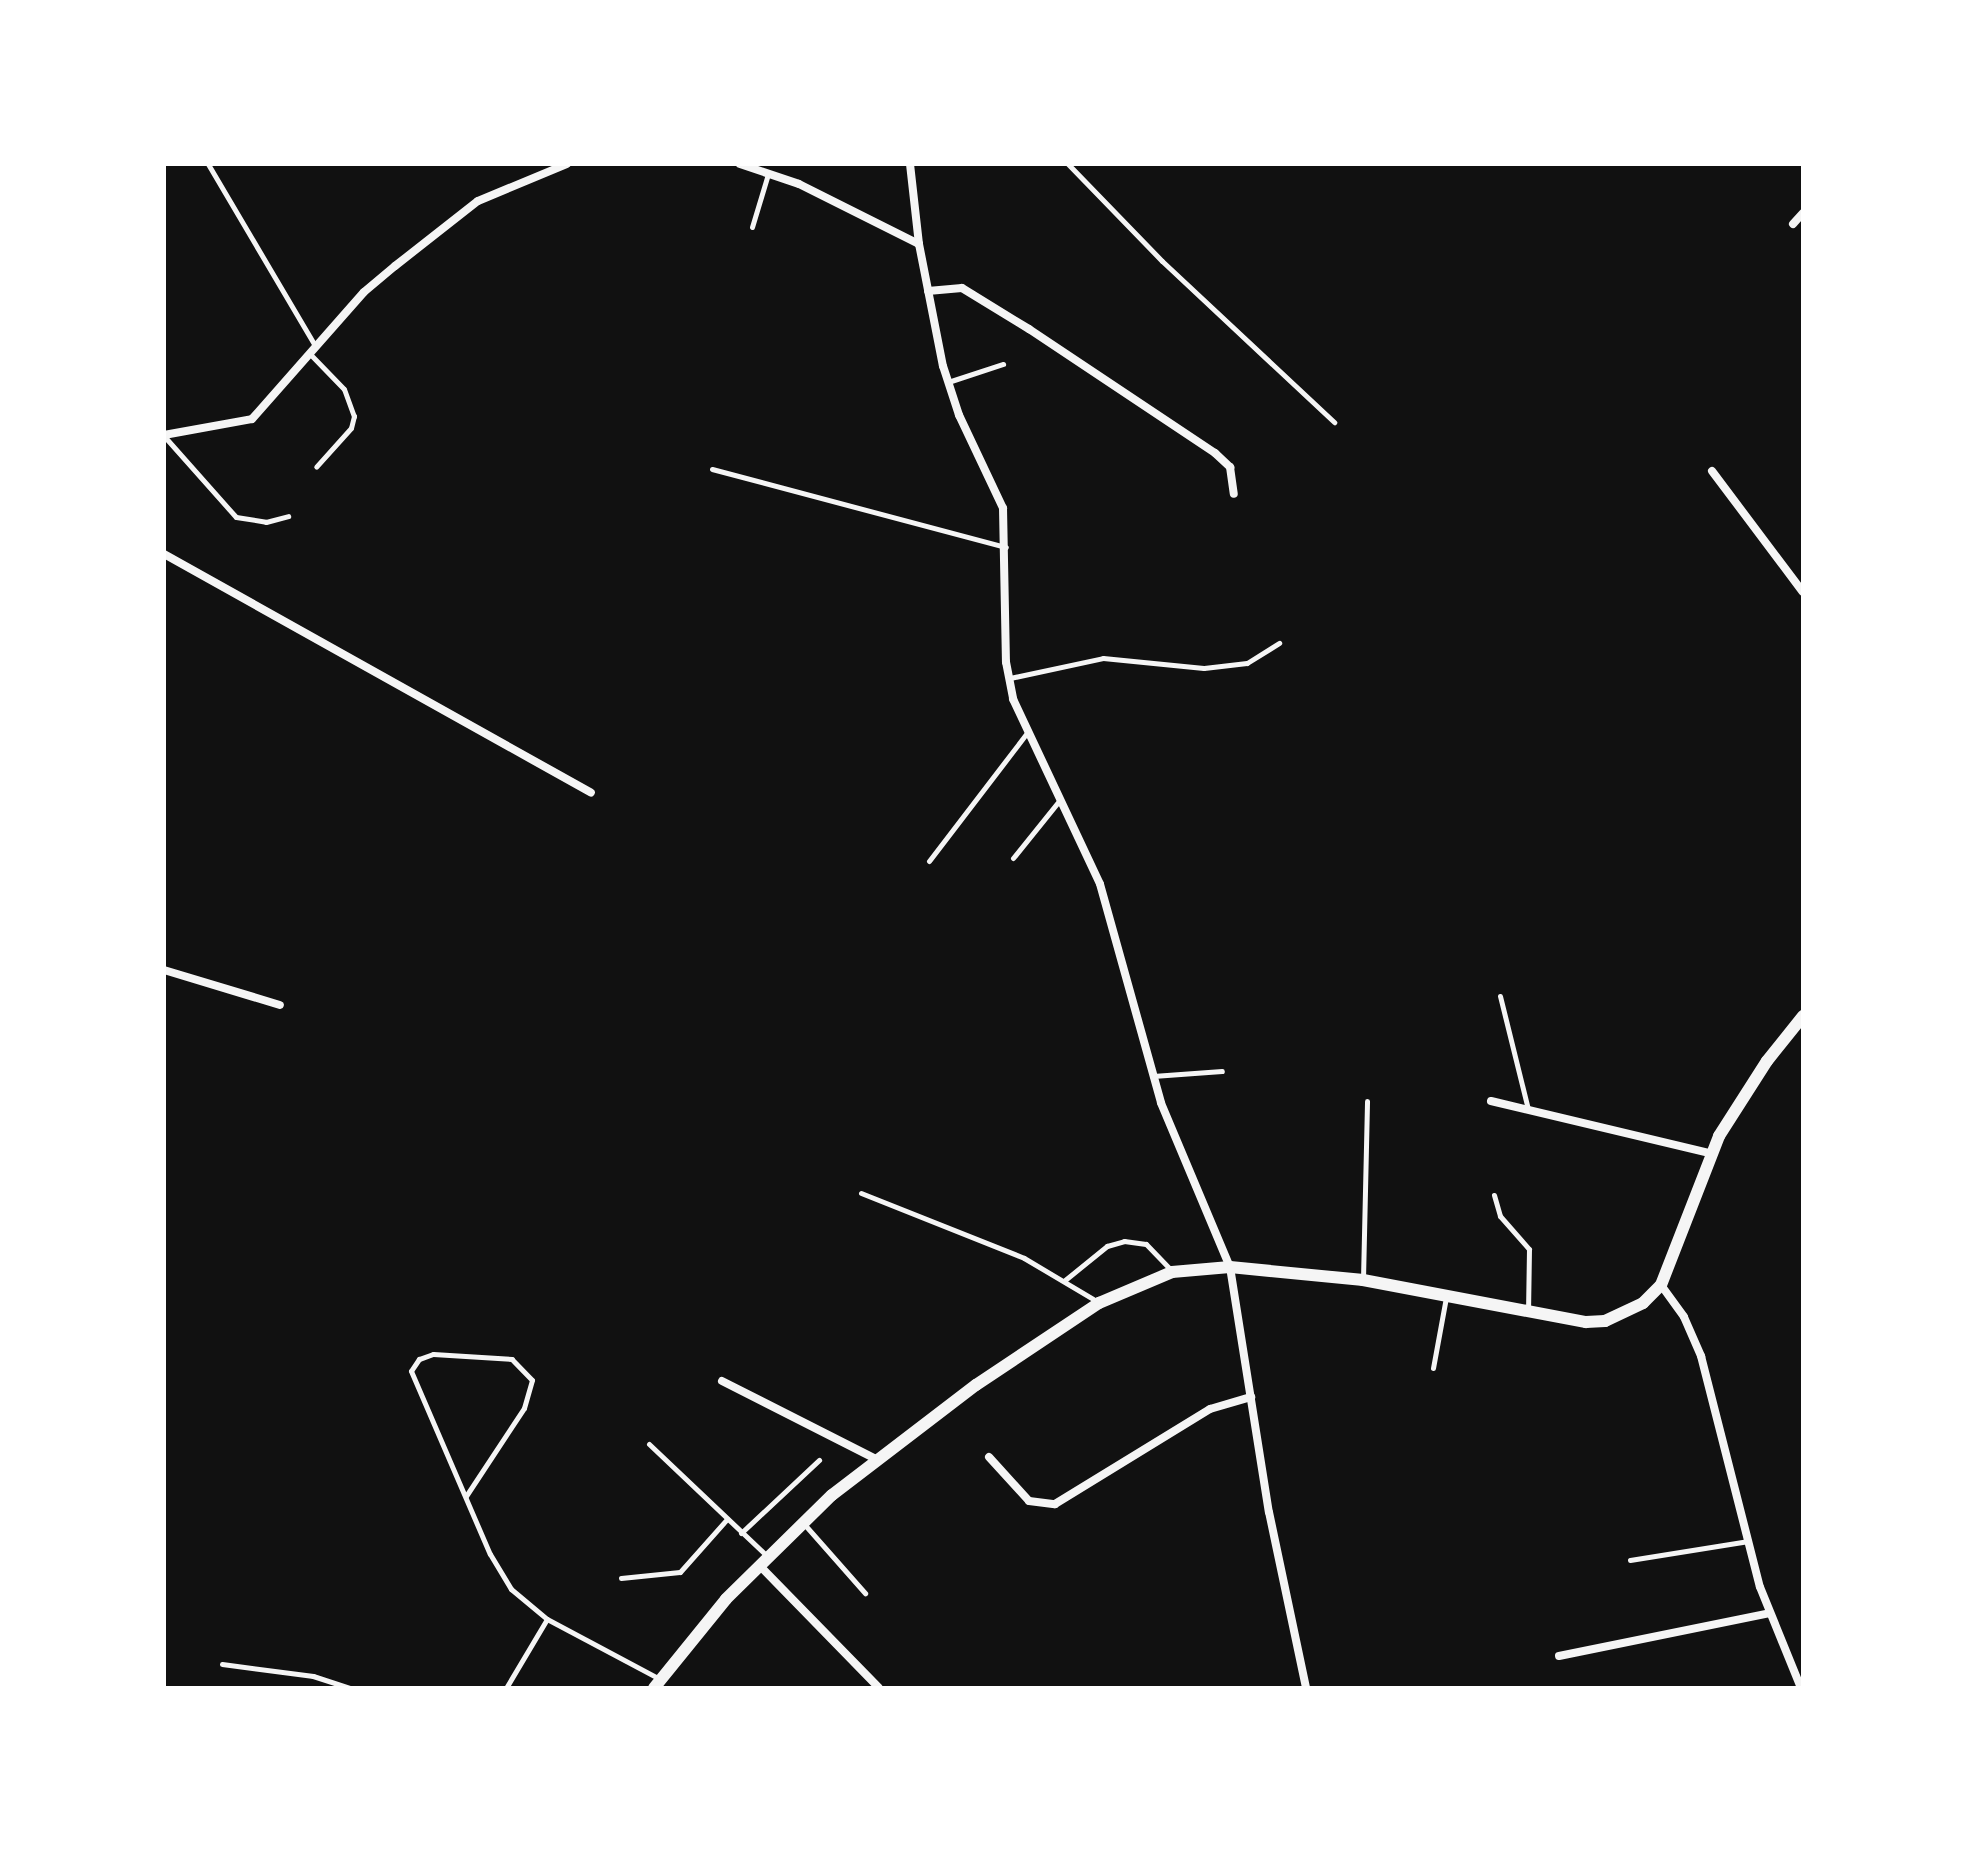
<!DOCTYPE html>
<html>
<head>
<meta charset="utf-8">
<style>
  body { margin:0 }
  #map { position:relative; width:1967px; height:1852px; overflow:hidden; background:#111; font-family:Overpass,sans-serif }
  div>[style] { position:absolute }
  .service>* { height:5px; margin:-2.5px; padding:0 2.5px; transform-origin:2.5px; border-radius:2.5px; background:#f5f5f5 }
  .minor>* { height:8px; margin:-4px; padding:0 4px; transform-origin:4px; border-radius:4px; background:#f5f5f5 }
  .tertiary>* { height:12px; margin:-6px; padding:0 6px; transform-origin:6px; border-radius:6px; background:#f5f5f5 }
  span { translate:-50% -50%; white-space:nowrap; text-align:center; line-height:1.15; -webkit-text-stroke:7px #fff; paint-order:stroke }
  .frame { position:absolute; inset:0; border:166px solid #fff; pointer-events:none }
</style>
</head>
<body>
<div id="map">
  <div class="service">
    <div style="left:208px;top:164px;width:211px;rotate:59.5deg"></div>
    <div style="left:1068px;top:164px;width:135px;rotate:45.9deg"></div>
    <div style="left:1162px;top:261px;width:236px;rotate:43.1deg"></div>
    <div style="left:752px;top:227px;width:55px;rotate:-73.2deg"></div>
    <div style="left:311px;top:355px;width:47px;rotate:45.9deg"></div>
    <div style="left:344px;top:389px;width:29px;rotate:70deg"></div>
    <div style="left:354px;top:416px;width:12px;rotate:104deg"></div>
    <div style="left:351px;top:428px;width:52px;rotate:131.9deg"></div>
    <div style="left:948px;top:382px;width:58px;rotate:-18.1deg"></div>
    <div style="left:164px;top:436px;width:108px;rotate:48.4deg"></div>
    <div style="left:236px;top:517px;width:30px;rotate:9deg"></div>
    <div style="left:266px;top:522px;width:23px;rotate:-15deg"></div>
    <div style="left:712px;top:469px;width:304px;rotate:14.9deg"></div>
    <div style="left:1010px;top:678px;width:95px;rotate:-12.1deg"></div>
    <div style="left:1103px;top:658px;width:101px;rotate:5.7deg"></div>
    <div style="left:1204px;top:668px;width:43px;rotate:-6.6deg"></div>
    <div style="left:1247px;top:663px;width:38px;rotate:-32deg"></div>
    <div style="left:1013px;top:858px;width:73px;rotate:-51.1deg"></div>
    <div style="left:929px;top:861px;width:161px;rotate:-52.6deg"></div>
    <div style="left:1500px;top:996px;width:116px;rotate:76.1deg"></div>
    <div style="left:1153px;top:1076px;width:69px;rotate:-4.1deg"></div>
    <div style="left:861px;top:1193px;width:175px;rotate:21.7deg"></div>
    <div style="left:1024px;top:1258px;width:86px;rotate:30.7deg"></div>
    <div style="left:1494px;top:1195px;width:22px;rotate:74deg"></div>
    <div style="left:1500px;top:1216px;width:44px;rotate:48.7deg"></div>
    <div style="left:1529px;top:1249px;width:62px;rotate:90.9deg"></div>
    <div style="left:1363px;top:1279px;width:178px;rotate:-88.7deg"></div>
    <div style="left:1065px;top:1280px;width:54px;rotate:-39deg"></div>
    <div style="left:1107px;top:1246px;width:18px;rotate:-16deg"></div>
    <div style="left:1124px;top:1241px;width:22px;rotate:8deg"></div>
    <div style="left:1146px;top:1244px;width:37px;rotate:46deg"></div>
    <div style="left:1433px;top:1368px;width:72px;rotate:-79.6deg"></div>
    <div style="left:649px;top:1444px;width:163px;rotate:43.5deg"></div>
    <div style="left:466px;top:1496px;width:105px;rotate:-56.6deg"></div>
    <div style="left:524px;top:1408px;width:29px;rotate:-74deg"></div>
    <div style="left:532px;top:1380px;width:29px;rotate:-134deg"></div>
    <div style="left:512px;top:1359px;width:79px;rotate:-176.4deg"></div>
    <div style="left:433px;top:1354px;width:15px;rotate:160deg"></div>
    <div style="left:419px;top:1359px;width:14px;rotate:124deg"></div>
    <div style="left:411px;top:1371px;width:199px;rotate:66.7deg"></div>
    <div style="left:490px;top:1554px;width:41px;rotate:59deg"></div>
    <div style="left:511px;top:1589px;width:47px;rotate:39.8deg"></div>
    <div style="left:547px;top:1619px;width:128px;rotate:28deg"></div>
    <div style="left:805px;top:1525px;width:91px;rotate:48.6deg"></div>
    <div style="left:741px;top:1533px;width:107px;rotate:-43.1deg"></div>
    <div style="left:1630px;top:1560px;width:120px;rotate:-9.1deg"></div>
    <div style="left:621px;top:1578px;width:59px;rotate:-5.8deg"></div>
    <div style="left:680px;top:1572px;width:71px;rotate:-48.4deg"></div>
    <div style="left:222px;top:1664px;width:92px;rotate:7.5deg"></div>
    <div style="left:313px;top:1676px;width:40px;rotate:18deg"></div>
    <div style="left:506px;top:1688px;width:80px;rotate:-59.3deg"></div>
  </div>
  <div class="minor">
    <div style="left:740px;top:164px;width:62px;rotate:18.7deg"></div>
    <div style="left:799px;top:184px;width:134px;rotate:26.6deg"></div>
    <div style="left:910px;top:164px;width:81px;rotate:83.6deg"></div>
    <div style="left:919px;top:244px;width:124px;rotate:78.9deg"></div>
    <div style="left:943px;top:366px;width:52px;rotate:71.9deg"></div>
    <div style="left:959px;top:415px;width:103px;rotate:64.7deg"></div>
    <div style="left:1003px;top:508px;width:154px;rotate:88.9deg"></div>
    <div style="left:1006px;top:662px;width:38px;rotate:79deg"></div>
    <div style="left:1013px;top:699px;width:204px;rotate:64.8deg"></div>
    <div style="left:1100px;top:884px;width:227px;rotate:74.4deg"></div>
    <div style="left:1161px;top:1103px;width:178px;rotate:67.2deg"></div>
    <div style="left:1230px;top:1267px;width:248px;rotate:81deg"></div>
    <div style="left:1269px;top:1512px;width:180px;rotate:78.1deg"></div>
    <div style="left:1793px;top:224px;width:15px;rotate:-48deg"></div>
    <div style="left:928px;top:291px;width:34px;rotate:-5deg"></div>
    <div style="left:962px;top:288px;width:79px;rotate:31.5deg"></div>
    <div style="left:1029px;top:329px;width:224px;rotate:33.7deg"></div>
    <div style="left:1215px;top:453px;width:21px;rotate:43deg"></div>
    <div style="left:1230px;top:467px;width:27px;rotate:82deg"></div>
    <div style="left:164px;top:435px;width:89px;rotate:-10.3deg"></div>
    <div style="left:252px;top:419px;width:169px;rotate:-48.6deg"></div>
    <div style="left:364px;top:292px;width:40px;rotate:-40deg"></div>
    <div style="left:395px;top:266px;width:105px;rotate:-38.1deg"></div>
    <div style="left:478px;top:201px;width:96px;rotate:-22.6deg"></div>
    <div style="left:1712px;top:471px;width:151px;rotate:53.1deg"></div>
    <div style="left:164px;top:554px;width:489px;rotate:29.2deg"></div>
    <div style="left:164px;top:970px;width:121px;rotate:16.8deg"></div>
    <div style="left:1491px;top:1101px;width:228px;rotate:13.4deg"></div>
    <div style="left:1661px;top:1285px;width:39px;rotate:54deg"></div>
    <div style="left:1684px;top:1317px;width:43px;rotate:66.4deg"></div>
    <div style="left:1701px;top:1356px;width:238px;rotate:75.7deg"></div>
    <div style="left:1760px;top:1587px;width:109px;rotate:67.9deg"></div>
    <div style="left:722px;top:1381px;width:175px;rotate:26.9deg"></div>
    <div style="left:989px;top:1457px;width:59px;rotate:47.7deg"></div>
    <div style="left:1029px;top:1501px;width:26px;rotate:7deg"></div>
    <div style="left:1055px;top:1504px;width:182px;rotate:-31.5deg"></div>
    <div style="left:1210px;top:1409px;width:43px;rotate:-16.3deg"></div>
    <div style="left:760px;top:1566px;width:170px;rotate:45.7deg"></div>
    <div style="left:1559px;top:1656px;width:215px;rotate:-11.5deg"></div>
  </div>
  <div class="tertiary">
    <div style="left:654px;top:1688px;width:114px;rotate:-51deg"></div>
    <div style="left:726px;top:1599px;width:148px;rotate:-44.5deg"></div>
    <div style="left:832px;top:1495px;width:181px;rotate:-37.4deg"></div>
    <div style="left:976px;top:1385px;width:148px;rotate:-33.7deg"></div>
    <div style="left:1099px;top:1303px;width:79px;rotate:-23deg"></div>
    <div style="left:1172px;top:1272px;width:58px;rotate:-4.9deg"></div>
    <div style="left:1230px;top:1267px;width:134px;rotate:5.6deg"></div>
    <div style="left:1363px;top:1280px;width:227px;rotate:10.7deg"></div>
    <div style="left:1586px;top:1322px;width:19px;rotate:-3deg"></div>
    <div style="left:1605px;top:1321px;width:42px;rotate:-25.3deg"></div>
    <div style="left:1643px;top:1303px;width:25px;rotate:-45deg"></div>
    <div style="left:1661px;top:1285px;width:160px;rotate:-68.7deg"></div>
    <div style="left:1719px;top:1136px;width:89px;rotate:-57.4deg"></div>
    <div style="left:1767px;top:1061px;width:58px;rotate:-51.3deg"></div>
  </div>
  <div class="frame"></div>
</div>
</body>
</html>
